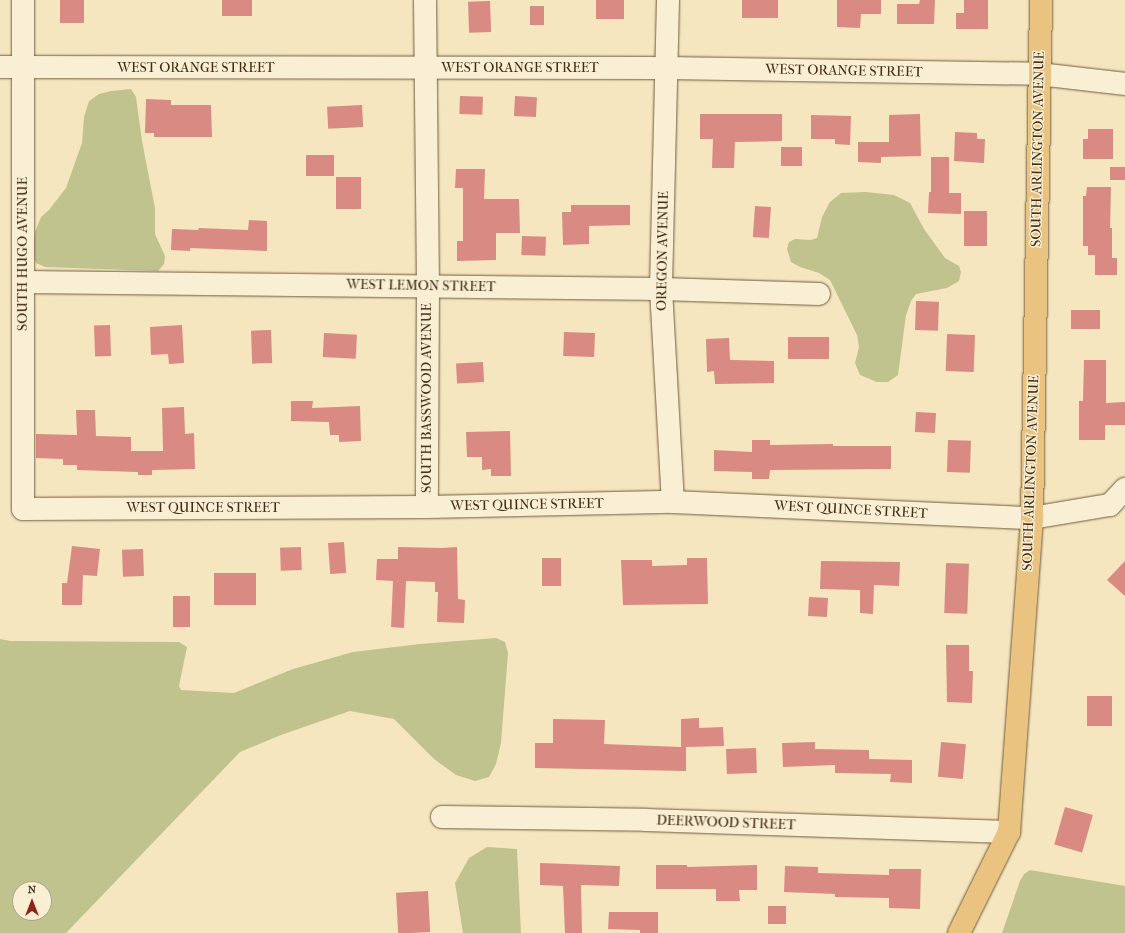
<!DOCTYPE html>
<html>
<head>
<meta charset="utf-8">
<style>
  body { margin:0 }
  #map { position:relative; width:1125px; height:933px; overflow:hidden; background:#f5e6bf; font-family:"IM FELL French Canon",serif }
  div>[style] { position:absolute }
  .green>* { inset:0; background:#c1c38e }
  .building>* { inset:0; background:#d98a82; transform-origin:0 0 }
  .roads { filter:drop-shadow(0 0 1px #705c3f) drop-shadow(0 0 1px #705c3f) }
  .minor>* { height:22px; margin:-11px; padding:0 11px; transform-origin:11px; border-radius:11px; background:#f8efd5 }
  .major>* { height:22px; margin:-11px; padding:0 11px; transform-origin:11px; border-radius:11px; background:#eac380 }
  span { translate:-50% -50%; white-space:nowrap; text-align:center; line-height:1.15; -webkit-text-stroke:3px #f8efd5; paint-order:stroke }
  .street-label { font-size:14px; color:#432e14 }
  .north { position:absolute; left:12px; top:881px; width:40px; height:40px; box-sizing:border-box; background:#f8efd5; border:1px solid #b0a288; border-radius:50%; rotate:0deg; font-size:11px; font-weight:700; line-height:16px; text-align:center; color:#432e14 }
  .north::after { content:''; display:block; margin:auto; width:14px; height:18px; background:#8f2418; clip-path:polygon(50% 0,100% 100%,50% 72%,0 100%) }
</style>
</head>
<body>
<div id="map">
  <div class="green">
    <div style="clip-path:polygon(131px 89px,136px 97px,142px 141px,155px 208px,155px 234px,165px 256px,164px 264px,158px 271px,45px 267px,36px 263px,32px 254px,35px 232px,41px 217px,49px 210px,66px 188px,82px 143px,84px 117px,89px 101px,99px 94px,111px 91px)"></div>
    <div style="clip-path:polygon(866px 192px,894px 195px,910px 203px,924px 229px,945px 258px,959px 266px,961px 272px,959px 281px,947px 288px,916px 294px,911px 301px,906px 315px,898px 375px,888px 382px,877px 382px,860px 375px,855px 363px,859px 347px,857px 335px,830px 280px,819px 273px,800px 267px,791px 262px,787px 249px,789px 242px,795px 239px,811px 240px,817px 238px,822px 217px,830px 202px,841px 193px)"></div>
    <div style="clip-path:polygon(evenodd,496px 638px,505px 642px,508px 653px,501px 743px,496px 764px,489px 777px,475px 781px,456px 775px,434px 759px,394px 719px,350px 711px,281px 735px,240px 752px,66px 933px,0 933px,0 639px,10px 641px,179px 642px,187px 647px,179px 686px,181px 690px,234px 693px,293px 669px,353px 652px,420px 644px,496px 638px,20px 889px,44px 889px,44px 913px,20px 913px,20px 889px)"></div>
    <div style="clip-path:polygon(487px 847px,517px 849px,521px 933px,463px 933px,455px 883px,469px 858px)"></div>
    <div style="clip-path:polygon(1030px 870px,1125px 886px,1125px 933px,1002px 933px,1020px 881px,1024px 874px)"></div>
  </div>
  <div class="building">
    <div style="left:84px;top:0;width:23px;height:24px;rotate:90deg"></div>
    <div style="left:222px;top:0;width:30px;height:16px"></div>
    <div style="left:596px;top:0;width:28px;height:19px"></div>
    <div style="left:742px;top:0;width:36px;height:18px"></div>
    <div style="clip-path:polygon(837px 0,881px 0,881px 14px,861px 14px,860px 28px,837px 27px)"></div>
    <div style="clip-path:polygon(920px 0,935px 0,934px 24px,897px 24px,897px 4px,919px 4px)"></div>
    <div style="clip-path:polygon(964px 0,988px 0,988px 29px,956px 29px,956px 13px,964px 13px)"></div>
    <div style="left:490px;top:1px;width:31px;height:22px;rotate:88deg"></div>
    <div style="left:530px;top:6px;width:14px;height:19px"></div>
    <div style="left:460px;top:96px;width:23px;height:18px;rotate:2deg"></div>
    <div style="left:515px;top:96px;width:22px;height:20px;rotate:3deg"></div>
    <div style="clip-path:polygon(146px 99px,171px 100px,171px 105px,211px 105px,212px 137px,154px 137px,154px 133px,145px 133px)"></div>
    <div style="left:362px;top:105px;width:22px;height:35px;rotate:87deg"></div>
    <div style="clip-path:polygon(700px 114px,782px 114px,782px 141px,735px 142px,734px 168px,712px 168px,713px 139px,700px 139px)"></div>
    <div style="clip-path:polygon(920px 114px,921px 156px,881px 157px,881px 163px,858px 162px,858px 142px,889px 142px,889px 115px)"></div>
    <div style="clip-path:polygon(811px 115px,851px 116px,850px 145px,835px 144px,835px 139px,811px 139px)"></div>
    <div style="clip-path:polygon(1088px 129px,1113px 129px,1113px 159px,1083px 159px,1083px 139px,1088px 139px)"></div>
    <div style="clip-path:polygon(955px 132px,977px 133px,977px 139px,985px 139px,984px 163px,954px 161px)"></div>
    <div style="left:781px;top:147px;width:21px;height:19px"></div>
    <div style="left:306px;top:155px;width:28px;height:21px"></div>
    <div style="clip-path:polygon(931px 157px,949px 157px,949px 193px,961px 193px,961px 214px,928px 213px,929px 192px,931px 192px)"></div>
    <div style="left:1110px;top:167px;width:15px;height:13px"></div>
    <div style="clip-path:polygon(456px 169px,485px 169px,484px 199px,519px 199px,520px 233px,496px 233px,496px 260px,457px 261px,457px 241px,463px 241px,463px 188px,455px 188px)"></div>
    <div style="left:336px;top:177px;width:25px;height:32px"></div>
    <div style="clip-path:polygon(1087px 187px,1111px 187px,1110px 228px,1112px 228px,1112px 258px,1117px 258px,1117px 275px,1095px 275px,1095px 255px,1088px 255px,1088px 246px,1083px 246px,1083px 196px,1086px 196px)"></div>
    <div style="clip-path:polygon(571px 205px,630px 205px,630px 225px,589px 226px,589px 244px,563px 245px,562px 212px,571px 212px)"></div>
    <div style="left:755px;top:206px;width:16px;height:31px;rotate:4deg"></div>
    <div style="left:964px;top:211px;width:23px;height:35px"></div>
    <div style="clip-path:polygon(249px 220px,267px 221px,267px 251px,190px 248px,190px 251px,171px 250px,172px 229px,198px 230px,199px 228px,248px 230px)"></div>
    <div style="left:522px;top:236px;width:24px;height:19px;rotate:2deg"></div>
    <div style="left:916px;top:301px;width:23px;height:29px;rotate:2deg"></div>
    <div style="left:1071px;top:310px;width:29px;height:19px"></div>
    <div style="left:110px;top:325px;width:31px;height:16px;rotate:88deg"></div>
    <div style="clip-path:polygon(182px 325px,184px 363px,169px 364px,168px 354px,151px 355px,150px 327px)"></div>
    <div style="left:271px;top:330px;width:33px;height:20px;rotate:88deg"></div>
    <div style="left:564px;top:332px;width:31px;height:24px;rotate:2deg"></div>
    <div style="left:324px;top:333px;width:33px;height:24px;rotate:3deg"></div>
    <div style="left:947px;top:334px;width:28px;height:37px;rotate:2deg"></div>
    <div style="left:829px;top:337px;width:22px;height:41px;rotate:90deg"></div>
    <div style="clip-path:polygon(729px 338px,730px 360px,774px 361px,774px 383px,715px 384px,714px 371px,707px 372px,706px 339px)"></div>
    <div style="clip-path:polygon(1084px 360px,1106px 360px,1106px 403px,1125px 402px,1125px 425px,1105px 425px,1105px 440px,1079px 440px,1079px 401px,1083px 401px)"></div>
    <div style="left:483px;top:362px;width:20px;height:27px;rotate:87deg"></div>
    <div style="clip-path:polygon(291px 401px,313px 401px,312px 408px,360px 406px,361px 441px,339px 442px,339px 435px,330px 435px,329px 422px,291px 421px)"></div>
    <div style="clip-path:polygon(184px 407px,185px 434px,194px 433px,195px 469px,152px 470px,152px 475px,138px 475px,138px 472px,77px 470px,77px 465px,63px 465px,63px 459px,36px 458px,36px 434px,77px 435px,76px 410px,95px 410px,96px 436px,131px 437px,131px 451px,163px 451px,162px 408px)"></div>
    <div style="left:916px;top:412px;width:20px;height:20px;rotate:3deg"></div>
    <div style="clip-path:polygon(510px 431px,511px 476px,491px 476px,491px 469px,482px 470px,482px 457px,467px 457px,466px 432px)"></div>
    <div style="clip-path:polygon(752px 440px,770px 440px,770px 445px,833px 444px,833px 446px,891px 446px,891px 469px,770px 470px,769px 479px,752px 479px,752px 472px,714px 471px,714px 450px,752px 452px)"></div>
    <div style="left:948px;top:440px;width:23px;height:32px;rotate:2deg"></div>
    <div style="left:344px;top:542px;width:31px;height:16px;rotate:86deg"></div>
    <div style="clip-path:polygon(72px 546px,100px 549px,97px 576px,83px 575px,82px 605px,62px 605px,62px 583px,67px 583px)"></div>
    <div style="left:301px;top:547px;width:23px;height:21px;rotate:88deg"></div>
    <div style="clip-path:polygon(398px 547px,442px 548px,457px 547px,458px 599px,465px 600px,464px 623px,437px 622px,438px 592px,435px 592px,435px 582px,406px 581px,404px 628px,391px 627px,393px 581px,376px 580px,377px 559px,398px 559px)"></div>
    <div style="left:143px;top:549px;width:27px;height:21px;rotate:88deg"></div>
    <div style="left:542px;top:558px;width:19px;height:28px"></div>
    <div style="clip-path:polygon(687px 558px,707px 558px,708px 604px,623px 605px,621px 560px,652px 560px,652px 566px,687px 565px)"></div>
    <div style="clip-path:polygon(821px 561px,900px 562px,899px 586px,874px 585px,873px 614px,860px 613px,860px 590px,820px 589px)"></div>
    <div style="clip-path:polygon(1125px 561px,1125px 596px,1107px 580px)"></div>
    <div style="left:946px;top:563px;width:23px;height:50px;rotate:2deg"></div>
    <div style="left:214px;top:573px;width:42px;height:32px"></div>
    <div style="left:173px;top:596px;width:17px;height:31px"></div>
    <div style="left:809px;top:597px;width:19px;height:19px;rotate:3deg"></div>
    <div style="clip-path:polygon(946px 645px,969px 645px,969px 671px,973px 671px,972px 703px,947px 702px)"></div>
    <div style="left:1087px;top:696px;width:25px;height:30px"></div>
    <div style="clip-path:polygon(699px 718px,699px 728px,723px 727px,724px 746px,686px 747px,686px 771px,535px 768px,535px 743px,553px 743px,553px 719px,605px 720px,604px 744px,681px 747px,681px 719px)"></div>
    <div style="clip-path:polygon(815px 742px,815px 749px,869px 750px,869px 759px,912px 760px,912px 783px,890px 782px,891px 774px,835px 773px,835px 765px,783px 767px,782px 743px)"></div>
    <div style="left:941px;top:742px;width:25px;height:35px;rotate:5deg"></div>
    <div style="left:756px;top:748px;width:25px;height:30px;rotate:88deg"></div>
    <div style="left:1065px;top:807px;width:29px;height:39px;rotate:16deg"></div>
    <div style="clip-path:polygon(540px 863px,620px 866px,619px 886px,581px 885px,582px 933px,565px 933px,563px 886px,540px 885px)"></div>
    <div style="clip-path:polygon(656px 865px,687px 865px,687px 867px,757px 865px,757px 890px,739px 890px,740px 901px,716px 901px,716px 889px,656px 889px)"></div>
    <div style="clip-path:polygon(785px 866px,818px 867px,818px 873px,889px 875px,889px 869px,921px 869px,920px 909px,889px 908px,889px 898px,835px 897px,835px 894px,784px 892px)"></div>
    <div style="left:428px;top:891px;width:41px;height:32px;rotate:87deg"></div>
    <div style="left:768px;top:906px;width:18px;height:18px"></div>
    <div style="clip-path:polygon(609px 912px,658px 912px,658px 933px,640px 933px,640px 930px,608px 929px)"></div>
  </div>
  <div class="roads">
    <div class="minor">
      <div style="left:23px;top:0;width:509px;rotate:90deg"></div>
      <div style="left:23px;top:509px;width:404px;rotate:-0.3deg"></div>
      <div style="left:427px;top:507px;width:246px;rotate:-1.2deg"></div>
      <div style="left:673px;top:502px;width:359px;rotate:2.6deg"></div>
      <div style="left:1032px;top:518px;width:79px;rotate:-9.5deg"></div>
      <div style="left:1110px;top:505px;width:22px;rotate:-47deg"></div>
      <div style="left:425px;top:0;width:287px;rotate:89.4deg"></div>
      <div style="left:428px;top:287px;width:220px;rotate:90.3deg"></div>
      <div style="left:668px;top:0;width:289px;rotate:91.4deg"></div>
      <div style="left:661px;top:289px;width:213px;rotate:86.8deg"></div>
      <div style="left:0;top:67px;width:667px;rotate:0.09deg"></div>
      <div style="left:667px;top:68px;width:372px;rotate:0.9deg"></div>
      <div style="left:1039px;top:74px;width:87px;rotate:6.6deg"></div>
      <div style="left:23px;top:282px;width:638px;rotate:0.63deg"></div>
      <div style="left:661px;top:289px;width:158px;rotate:1.8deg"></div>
      <div style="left:442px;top:817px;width:204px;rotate:0.8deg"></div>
      <div style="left:646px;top:820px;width:363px;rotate:1.9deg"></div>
    </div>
    <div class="major">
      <div style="left:959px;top:933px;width:113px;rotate:-63.7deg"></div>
      <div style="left:1009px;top:832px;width:315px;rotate:-85.8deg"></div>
      <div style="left:1032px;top:518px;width:518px;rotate:-89deg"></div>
    </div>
  </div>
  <div class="street-label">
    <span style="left:196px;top:68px">WEST ORANGE STREET</span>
    <span style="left:520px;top:68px">WEST ORANGE STREET</span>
    <span style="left:844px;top:71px;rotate:1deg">WEST ORANGE STREET</span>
    <span style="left:1038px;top:149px;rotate:-89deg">SOUTH ARLINGTON AVENUE</span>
    <span style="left:663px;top:251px;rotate:-89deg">OREGON AVENUE</span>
    <span style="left:23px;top:254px;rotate:-90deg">SOUTH HUGO AVENUE</span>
    <span style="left:421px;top:286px;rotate:1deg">WEST LEMON STREET</span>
    <span style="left:427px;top:398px;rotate:-90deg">SOUTH BASSWOOD AVENUE</span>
    <span style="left:1031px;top:473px;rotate:-88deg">SOUTH ARLINGTON AVENUE</span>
    <span style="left:527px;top:505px;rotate:-1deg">WEST QUINCE STREET</span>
    <span style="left:203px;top:508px">WEST QUINCE STREET</span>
    <span style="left:851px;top:510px;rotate:3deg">WEST QUINCE STREET</span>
    <span style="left:726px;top:823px;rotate:2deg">DEERWOOD STREET</span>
  </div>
  <div class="north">N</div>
</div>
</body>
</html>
